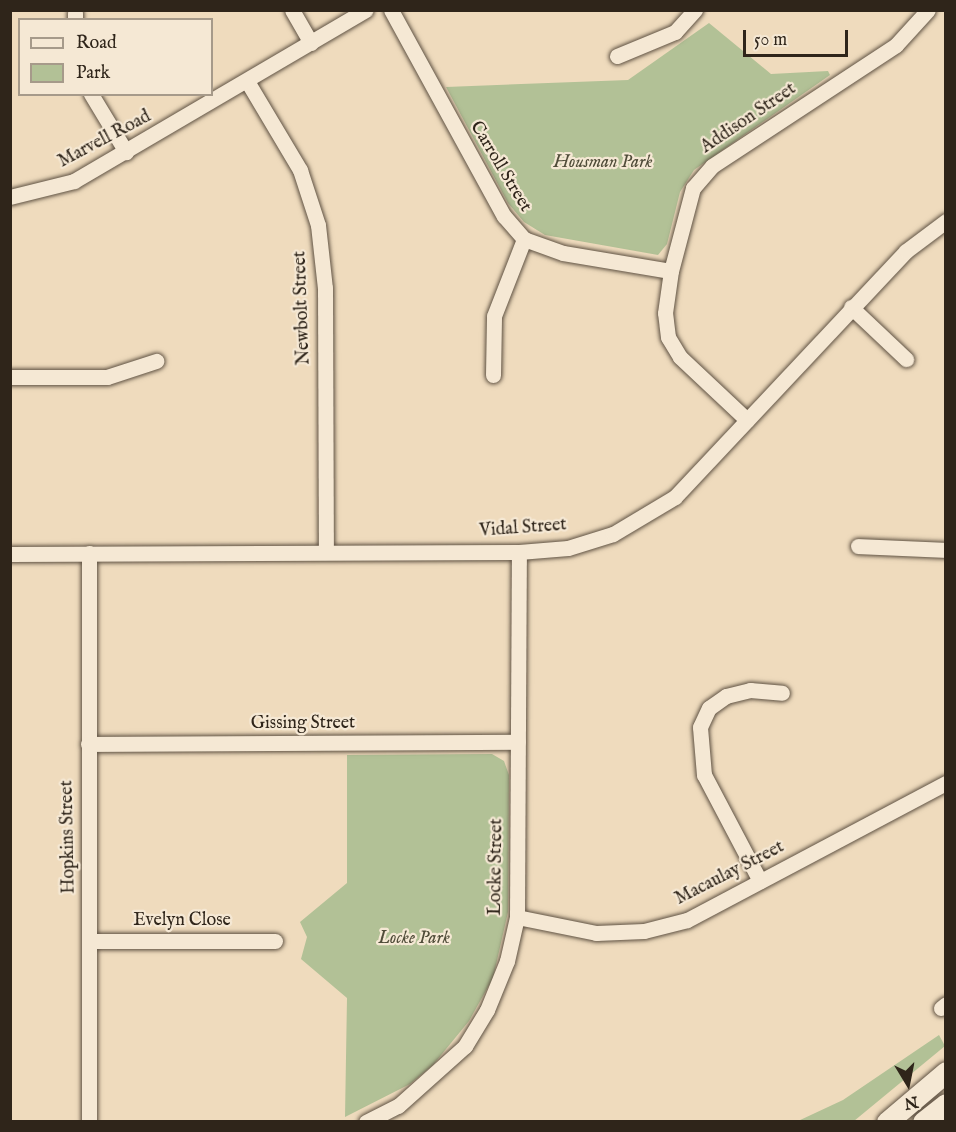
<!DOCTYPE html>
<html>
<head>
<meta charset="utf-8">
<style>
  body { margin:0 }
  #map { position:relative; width:956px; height:1132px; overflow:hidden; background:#efdbbd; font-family:"IM FELL English",serif }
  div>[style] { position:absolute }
  .green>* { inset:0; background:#b2c196 }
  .roads { filter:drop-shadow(0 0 2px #5f5243) drop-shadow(0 0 2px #5f5243) }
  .street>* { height:15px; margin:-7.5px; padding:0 7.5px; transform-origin:7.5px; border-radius:7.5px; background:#f5e8d4 }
  .secondary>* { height:21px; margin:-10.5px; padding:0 10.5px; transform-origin:10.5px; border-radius:10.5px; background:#f5e8d4 }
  span { translate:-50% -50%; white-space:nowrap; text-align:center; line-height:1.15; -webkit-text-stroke:4.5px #f5e8d4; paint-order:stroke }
  .street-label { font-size:18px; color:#2f251a }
  .park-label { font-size:18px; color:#504c39; font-style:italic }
  .frame { position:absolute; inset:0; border:12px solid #2f251a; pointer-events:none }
  .legend { position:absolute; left:18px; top:18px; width:195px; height:78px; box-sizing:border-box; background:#f5e8d4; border:2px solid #a69a8a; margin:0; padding:8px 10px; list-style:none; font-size:18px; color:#2f251a }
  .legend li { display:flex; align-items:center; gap:12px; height:30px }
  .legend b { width:30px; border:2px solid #a69a8a }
  .north { position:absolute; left:878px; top:1054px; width:60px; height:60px; -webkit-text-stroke:4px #f5e8d4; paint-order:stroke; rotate:170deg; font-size:16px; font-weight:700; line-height:24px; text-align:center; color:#2f251a }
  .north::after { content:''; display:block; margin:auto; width:21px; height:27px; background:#2f251a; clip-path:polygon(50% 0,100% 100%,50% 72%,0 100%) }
  .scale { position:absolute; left:743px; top:30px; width:105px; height:27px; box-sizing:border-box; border:3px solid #2f251a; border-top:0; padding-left:8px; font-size:18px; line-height:21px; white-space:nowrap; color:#2f251a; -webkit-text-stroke:4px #f5e8d4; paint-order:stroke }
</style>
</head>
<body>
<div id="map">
  <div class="green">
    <div style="clip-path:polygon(709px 23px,771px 74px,828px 71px,830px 75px,694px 170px,680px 192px,667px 244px,658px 255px,545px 235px,524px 222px,508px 203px,446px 87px,628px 80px)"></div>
    <div style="clip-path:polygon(492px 754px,504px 761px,509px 775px,508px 912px,493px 978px,469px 1021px,433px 1065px,410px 1084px,345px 1117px,347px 998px,301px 959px,307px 937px,300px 922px,347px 883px,347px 755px)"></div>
    <div style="clip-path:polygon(939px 1035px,945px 1046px,854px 1121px,798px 1121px,843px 1100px)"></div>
  </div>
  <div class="roads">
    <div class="street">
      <div style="left:292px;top:10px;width:38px;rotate:60deg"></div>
      <div style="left:391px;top:10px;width:235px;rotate:61.3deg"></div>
      <div style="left:504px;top:216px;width:30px;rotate:49deg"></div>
      <div style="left:524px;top:239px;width:41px;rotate:19.7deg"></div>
      <div style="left:563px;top:253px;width:109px;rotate:9.5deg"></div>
      <div style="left:75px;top:20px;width:7px;rotate:-90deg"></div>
      <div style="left:617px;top:56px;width:63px;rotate:-22.5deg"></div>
      <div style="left:675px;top:32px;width:30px;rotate:-48deg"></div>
      <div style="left:247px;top:81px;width:104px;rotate:59.2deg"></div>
      <div style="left:300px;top:170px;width:58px;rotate:71.9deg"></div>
      <div style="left:318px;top:225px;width:63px;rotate:83.7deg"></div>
      <div style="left:325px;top:288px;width:264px;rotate:89.8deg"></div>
      <div style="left:91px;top:94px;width:68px;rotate:58.9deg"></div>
      <div style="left:10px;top:197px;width:66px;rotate:-14deg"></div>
      <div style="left:74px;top:181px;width:338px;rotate:-30.4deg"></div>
      <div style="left:851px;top:307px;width:76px;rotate:43.4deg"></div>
      <div style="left:493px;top:375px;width:59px;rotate:-89deg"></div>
      <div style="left:494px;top:316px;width:83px;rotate:-68.7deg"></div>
      <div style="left:10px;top:377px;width:97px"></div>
      <div style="left:107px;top:377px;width:52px;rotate:-18.1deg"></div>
      <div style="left:747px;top:420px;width:92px;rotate:-136.8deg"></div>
      <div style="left:680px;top:357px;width:23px;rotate:-121deg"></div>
      <div style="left:668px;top:337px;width:24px;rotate:-97deg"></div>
      <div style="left:665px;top:313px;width:42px;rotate:-81.9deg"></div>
      <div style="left:671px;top:271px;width:86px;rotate:-75.2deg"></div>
      <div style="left:693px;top:188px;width:29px;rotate:-49deg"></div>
      <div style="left:712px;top:166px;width:220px;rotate:-33.3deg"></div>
      <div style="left:896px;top:45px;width:47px;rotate:-47.6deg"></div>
      <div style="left:858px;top:546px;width:88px;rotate:2.6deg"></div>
      <div style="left:89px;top:553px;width:569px;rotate:90deg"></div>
      <div style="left:10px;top:554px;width:509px;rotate:-0.23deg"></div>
      <div style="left:519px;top:552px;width:49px;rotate:-4.7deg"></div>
      <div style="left:568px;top:548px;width:47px;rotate:-17.3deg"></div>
      <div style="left:613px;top:534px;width:72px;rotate:-30.8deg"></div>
      <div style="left:675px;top:497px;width:337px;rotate:-46.8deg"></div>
      <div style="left:906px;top:251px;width:50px;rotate:-36.9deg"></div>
      <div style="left:88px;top:744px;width:430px;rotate:-0.3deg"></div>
      <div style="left:760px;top:881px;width:120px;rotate:-117.8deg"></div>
      <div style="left:704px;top:775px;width:48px;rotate:-94.8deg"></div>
      <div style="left:700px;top:727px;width:21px;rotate:-65deg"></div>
      <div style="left:709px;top:708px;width:21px;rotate:-35deg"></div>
      <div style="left:726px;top:696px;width:25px;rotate:-14deg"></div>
      <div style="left:750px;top:690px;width:32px;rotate:5deg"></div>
      <div style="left:517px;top:917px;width:81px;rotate:11.4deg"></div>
      <div style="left:596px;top:933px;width:48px;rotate:-2.4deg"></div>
      <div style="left:644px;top:931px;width:44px;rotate:-14.3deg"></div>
      <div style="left:687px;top:920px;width:293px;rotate:-27.9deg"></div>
      <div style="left:90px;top:941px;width:185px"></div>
      <div style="left:941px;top:1008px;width:6px;rotate:-39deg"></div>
      <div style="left:366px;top:1122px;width:36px;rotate:-27deg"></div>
      <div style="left:398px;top:1106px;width:90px;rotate:-41.8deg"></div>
      <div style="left:465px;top:1046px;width:42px;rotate:-58.6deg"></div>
      <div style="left:487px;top:1010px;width:53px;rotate:-67.8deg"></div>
      <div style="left:507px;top:961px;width:45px;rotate:-77.2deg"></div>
      <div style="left:517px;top:917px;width:365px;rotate:-89.7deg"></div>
    </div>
    <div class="secondary">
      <div style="left:887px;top:1122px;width:77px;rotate:-40.3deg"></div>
      <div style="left:923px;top:1122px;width:29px;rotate:-38deg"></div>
    </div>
  </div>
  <div class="street-label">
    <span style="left:749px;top:119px;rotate:-34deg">Addison Street</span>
    <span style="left:105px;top:140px;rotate:-28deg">Marvell Road</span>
    <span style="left:500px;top:167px;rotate:59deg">Carroll Street</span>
    <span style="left:303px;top:308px;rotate:-92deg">Newbolt Street</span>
    <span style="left:523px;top:529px;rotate:-4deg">Vidal Street</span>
    <span style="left:303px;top:724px">Gissing Street</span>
    <span style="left:69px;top:837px;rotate:-91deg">Hopkins Street</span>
    <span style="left:497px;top:867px;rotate:-89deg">Locke Street</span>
    <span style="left:730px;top:874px;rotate:-27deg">Macaulay Street</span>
    <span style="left:182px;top:921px">Evelyn Close</span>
  </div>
  <div class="park-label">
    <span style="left:603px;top:163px">Housman Park</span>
    <span style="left:414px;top:939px">Locke Park</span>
  </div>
  <div class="frame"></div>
  <ul class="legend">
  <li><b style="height:8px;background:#f5e8d4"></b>Road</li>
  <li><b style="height:16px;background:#b2c196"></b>Park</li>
  </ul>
  <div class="north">N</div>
  <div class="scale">50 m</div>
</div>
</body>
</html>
